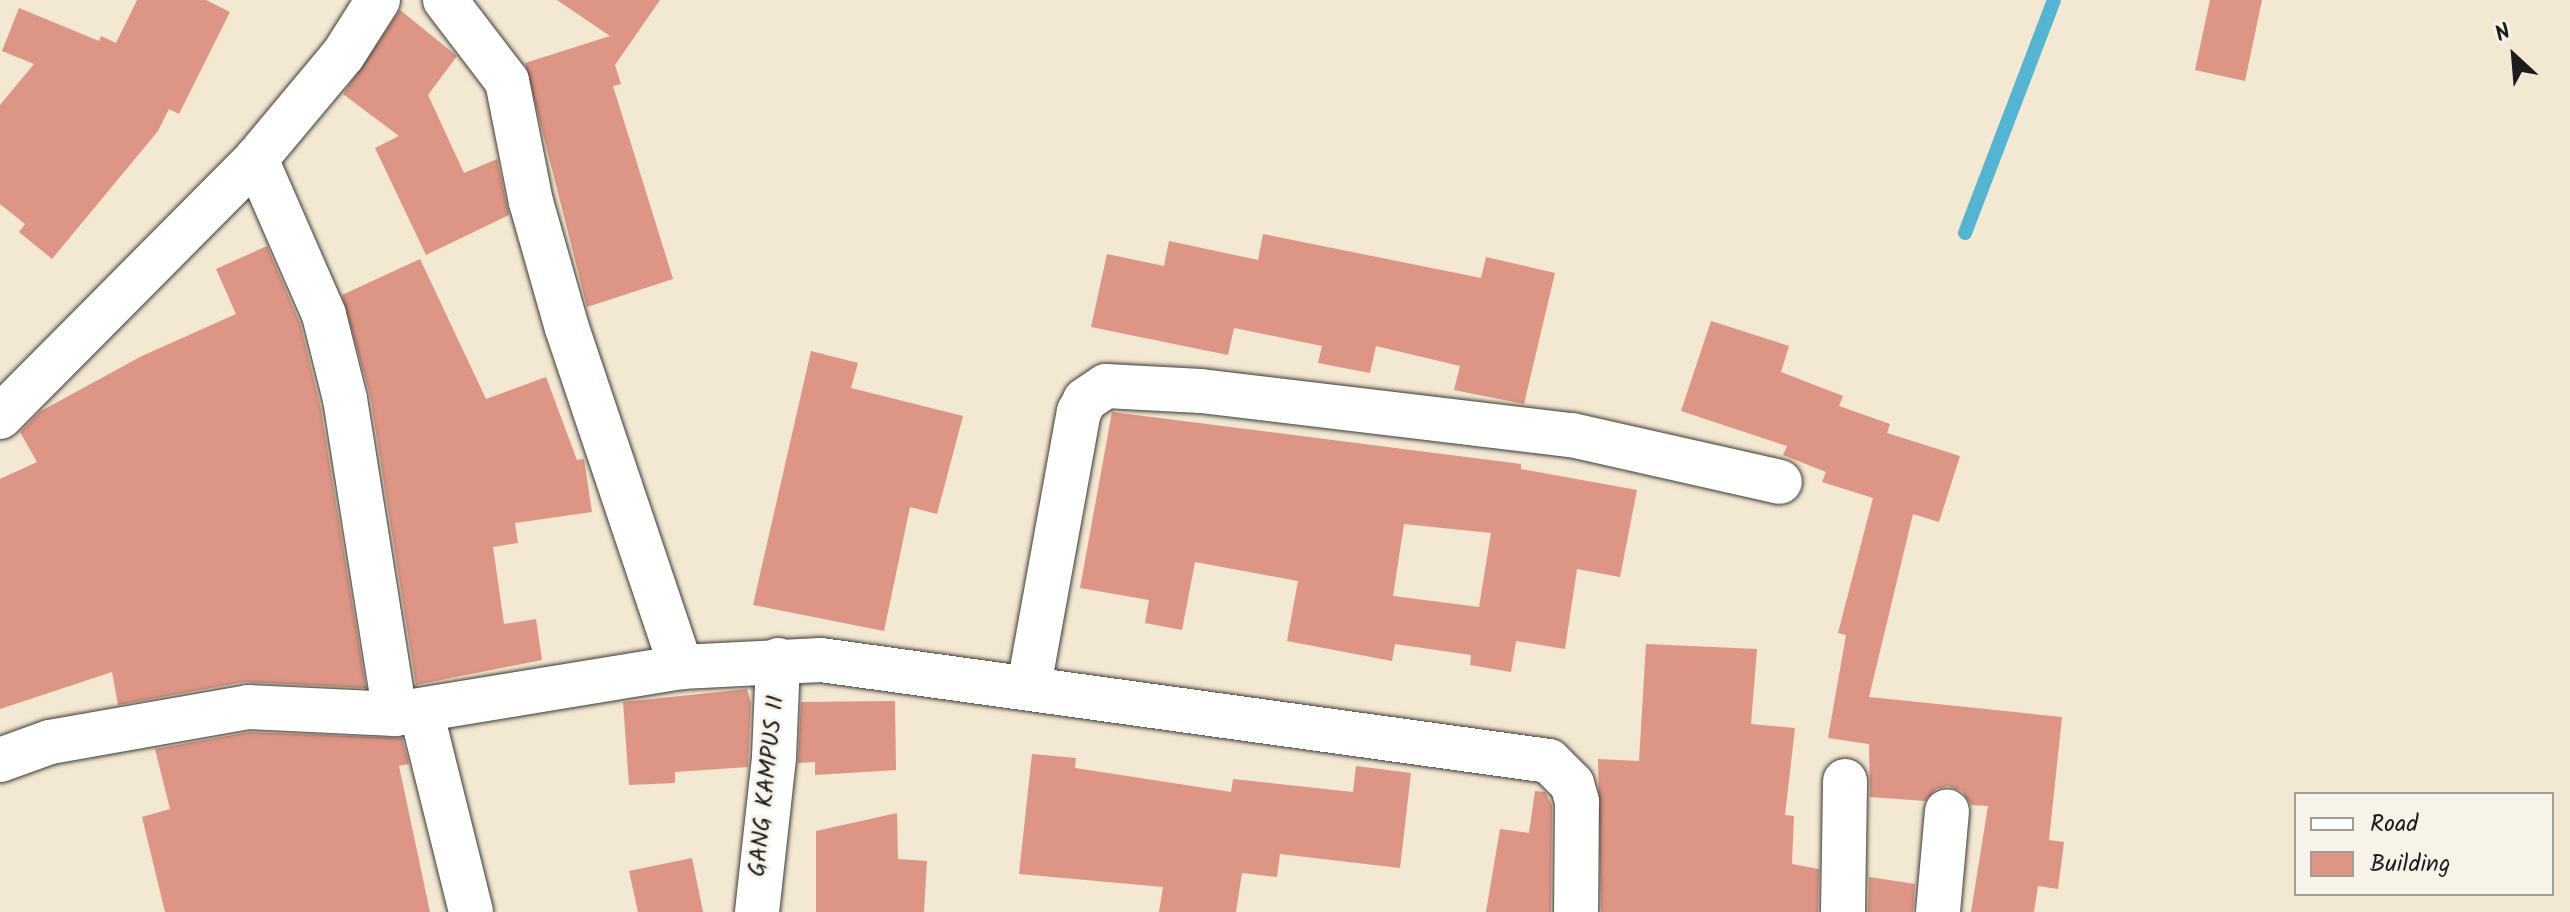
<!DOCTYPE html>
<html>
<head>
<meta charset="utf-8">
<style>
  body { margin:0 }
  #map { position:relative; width:2570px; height:912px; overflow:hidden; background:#f3e8d1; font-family:Kalam,sans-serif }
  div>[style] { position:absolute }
  .stream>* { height:14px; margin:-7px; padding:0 7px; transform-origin:7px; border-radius:7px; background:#53b5d2 }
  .building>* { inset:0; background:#dd9585 }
  .roads { filter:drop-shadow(0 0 2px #3c3b37) drop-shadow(0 0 2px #3c3b37) }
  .minor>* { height:44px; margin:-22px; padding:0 22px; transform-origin:22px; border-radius:22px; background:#fff }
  span { translate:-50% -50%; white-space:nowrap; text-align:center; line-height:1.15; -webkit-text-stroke:6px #f7f3e8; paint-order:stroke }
  .street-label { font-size:24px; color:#1c1c1c }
  .legend { position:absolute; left:2294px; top:792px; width:260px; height:104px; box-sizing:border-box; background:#f7f3e8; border:2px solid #9f9d96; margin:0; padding:10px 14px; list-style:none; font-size:24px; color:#1c1c1c }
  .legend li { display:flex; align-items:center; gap:16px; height:40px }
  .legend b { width:40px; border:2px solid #9f9d96 }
  .north { position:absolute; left:2474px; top:16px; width:80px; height:80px; -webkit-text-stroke:6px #f7f3e8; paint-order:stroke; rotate:334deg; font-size:22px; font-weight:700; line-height:32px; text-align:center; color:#1c1c1c }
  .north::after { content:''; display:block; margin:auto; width:28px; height:36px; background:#1c1c1c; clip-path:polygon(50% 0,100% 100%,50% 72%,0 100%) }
</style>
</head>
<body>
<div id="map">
  <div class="stream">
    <div style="left:1965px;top:233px;width:249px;rotate:-69.1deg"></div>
  </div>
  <div class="building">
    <div style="clip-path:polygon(137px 0,206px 0,230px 12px,179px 114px,169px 109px,158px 131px,52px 259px,19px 232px,25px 224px,0 204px,0 105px,34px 64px,2px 51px,19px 8px,99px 41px,101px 36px,116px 43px)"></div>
    <div style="clip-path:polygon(557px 0,660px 0,615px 65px,621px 84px,613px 86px,673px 279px,587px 307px,525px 63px,610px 36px)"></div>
    <div style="clip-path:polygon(2210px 0,2262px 0,2245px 81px,2195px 70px)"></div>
    <div style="clip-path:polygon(400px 10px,457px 56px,428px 95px,464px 173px,497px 159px,509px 215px,426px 255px,375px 148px,399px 136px,343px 94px)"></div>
    <div style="clip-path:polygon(1263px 234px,1481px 278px,1486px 257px,1555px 273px,1524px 404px,1454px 390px,1460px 366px,1376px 346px,1370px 373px,1318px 363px,1322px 346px,1234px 328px,1228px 355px,1091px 327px,1107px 254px,1164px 266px,1169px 241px,1258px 260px)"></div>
    <div style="clip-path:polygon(267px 246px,300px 323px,320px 404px,366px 688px,244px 682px,118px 705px,112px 672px,0 709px,0 479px,37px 462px,20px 432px,41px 411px,142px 356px,236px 314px,216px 269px)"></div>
    <div style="clip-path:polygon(420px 259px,486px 399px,546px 377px,577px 460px,584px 459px,592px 512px,515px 523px,518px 543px,493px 547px,504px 624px,536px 619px,542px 660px,416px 685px,370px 395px,342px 295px)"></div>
    <div style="clip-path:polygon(1711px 321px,1789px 346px,1781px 372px,1843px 396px,1839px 406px,1890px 424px,1887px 433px,1960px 456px,1939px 522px,1913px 514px,1869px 697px,2062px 717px,2049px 840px,2064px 842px,2058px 889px,2038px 886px,2034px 912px,1971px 912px,1988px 806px,1971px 805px,1962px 791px,1948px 786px,1936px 789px,1925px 801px,1870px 797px,1869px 744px,1828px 738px,1846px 635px,1838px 633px,1873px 498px,1822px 482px,1826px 472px,1783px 455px,1787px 446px,1681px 411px)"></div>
    <div style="clip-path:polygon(811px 351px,858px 363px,851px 388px,963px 416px,937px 514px,910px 507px,884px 631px,753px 605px)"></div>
    <div style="clip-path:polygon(evenodd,1112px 412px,1521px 464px,1521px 469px,1637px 490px,1620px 577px,1577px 569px,1565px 649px,1516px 641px,1511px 672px,1470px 665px,1471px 655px,1395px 644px,1392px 661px,1287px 641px,1298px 581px,1195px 562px,1182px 630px,1145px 623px,1149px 600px,1080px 588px,1112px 412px,1404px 524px,1491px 533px,1479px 607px,1393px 596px,1404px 524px)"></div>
    <div style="clip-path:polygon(1646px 644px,1757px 649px,1751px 724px,1795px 728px,1785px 815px,1794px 816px,1792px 864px,1819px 869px,1818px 912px,1601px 912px,1598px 759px,1639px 761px)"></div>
    <div style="clip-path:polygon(747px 689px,751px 703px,748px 767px,675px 772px,675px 783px,629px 785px,623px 702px)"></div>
    <div style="clip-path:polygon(895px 701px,896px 770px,815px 775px,815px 762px,798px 763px,801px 702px)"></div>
    <div style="clip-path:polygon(250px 732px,402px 738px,409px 764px,399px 766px,430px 912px,165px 912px,142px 817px,170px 809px,155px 749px)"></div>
    <div style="clip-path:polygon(1032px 754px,1076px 758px,1075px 768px,1231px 792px,1233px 779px,1353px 792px,1356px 766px,1411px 773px,1400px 868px,1280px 854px,1277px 877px,1242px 873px,1236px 912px,1159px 912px,1163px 887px,1019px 874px)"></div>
    <div style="clip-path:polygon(1535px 791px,1545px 792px,1552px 805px,1551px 912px,1486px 912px,1500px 829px,1529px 833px)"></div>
    <div style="clip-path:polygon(897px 813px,898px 859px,927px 861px,924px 912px,816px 912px,816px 831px)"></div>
    <div style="clip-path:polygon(692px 858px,703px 912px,638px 912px,629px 871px)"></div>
    <div style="clip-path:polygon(1869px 877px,1915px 884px,1913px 912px,1868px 912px)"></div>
  </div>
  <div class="roads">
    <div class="minor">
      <div style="left:445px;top:0;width:102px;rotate:52.6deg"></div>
      <div style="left:507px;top:81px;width:123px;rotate:78.8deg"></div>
      <div style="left:531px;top:202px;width:131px;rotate:74.1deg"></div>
      <div style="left:567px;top:328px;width:358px;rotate:71.4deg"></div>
      <div style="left:256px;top:159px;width:170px;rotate:66.4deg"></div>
      <div style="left:324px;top:315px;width:87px;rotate:76deg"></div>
      <div style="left:345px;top:399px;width:319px;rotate:81deg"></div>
      <div style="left:0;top:417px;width:363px;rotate:-45.2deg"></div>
      <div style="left:256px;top:159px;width:136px;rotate:-50.1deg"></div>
      <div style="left:343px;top:55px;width:65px;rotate:-57.5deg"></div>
      <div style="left:1029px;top:686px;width:279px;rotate:-79.7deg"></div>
      <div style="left:1079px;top:412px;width:13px;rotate:-63deg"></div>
      <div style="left:1085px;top:400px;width:25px;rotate:-34deg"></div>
      <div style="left:1106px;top:386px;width:95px;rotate:3deg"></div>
      <div style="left:1201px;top:391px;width:374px;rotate:6.8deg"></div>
      <div style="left:1572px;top:435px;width:213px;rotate:12.7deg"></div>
      <div style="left:421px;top:711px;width:207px;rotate:76deg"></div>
      <div style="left:0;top:760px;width:53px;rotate:-19.8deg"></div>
      <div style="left:50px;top:742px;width:201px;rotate:-10deg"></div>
      <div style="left:248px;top:707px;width:147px;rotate:2.7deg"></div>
      <div style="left:395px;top:714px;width:290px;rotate:-9.3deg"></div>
      <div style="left:681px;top:667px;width:140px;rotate:-2.9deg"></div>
      <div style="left:821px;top:660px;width:735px;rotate:7.9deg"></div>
      <div style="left:1549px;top:761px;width:33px;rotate:45deg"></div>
      <div style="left:1572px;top:784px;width:19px;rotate:74deg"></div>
      <div style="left:1577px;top:802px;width:110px;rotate:90.5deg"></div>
      <div style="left:757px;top:912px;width:156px;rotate:-83.7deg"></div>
      <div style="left:774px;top:757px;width:97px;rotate:-87.6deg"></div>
      <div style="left:1843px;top:912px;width:131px;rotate:-89.1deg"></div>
      <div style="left:1938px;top:912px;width:101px;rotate:-84.9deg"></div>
    </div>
  </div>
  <div class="street-label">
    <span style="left:767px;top:786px;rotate:-84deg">GANG KAMPUS II</span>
  </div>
  <ul class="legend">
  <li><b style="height:10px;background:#fff"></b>Road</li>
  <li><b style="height:22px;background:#dd9585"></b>Building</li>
  </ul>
  <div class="north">N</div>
</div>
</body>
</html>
